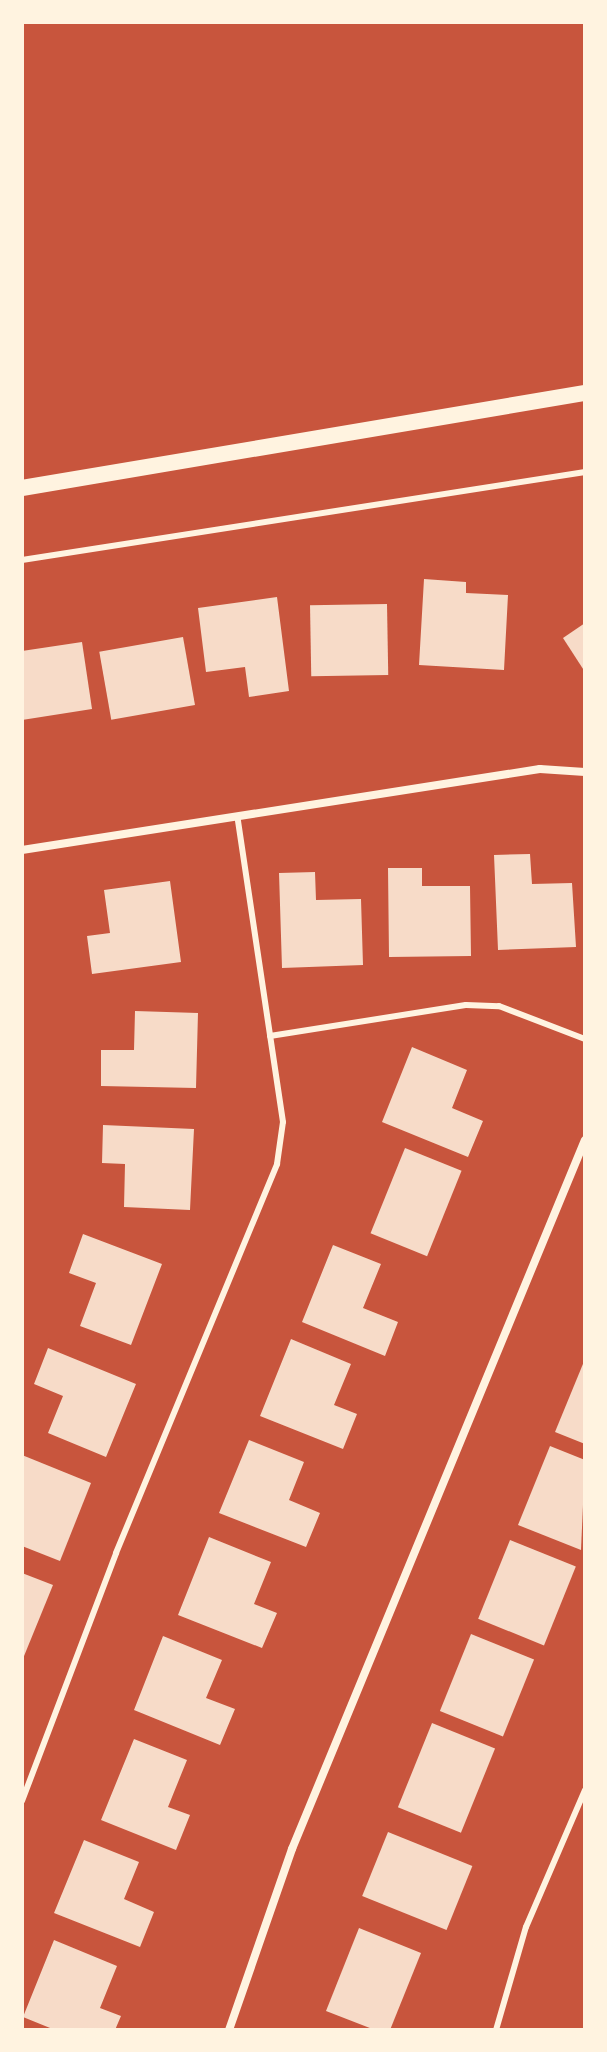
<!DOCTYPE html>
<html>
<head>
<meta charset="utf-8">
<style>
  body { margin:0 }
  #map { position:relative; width:607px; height:2052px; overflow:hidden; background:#c8553d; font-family:"Space Grotesk",sans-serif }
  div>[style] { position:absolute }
  .building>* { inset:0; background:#f7dbc8; transform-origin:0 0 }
  .service>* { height:6px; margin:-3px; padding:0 3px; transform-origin:3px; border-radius:3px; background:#fff3e0 }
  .minor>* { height:8px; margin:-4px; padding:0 4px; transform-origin:4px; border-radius:4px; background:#fff3e0 }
  .secondary>* { height:16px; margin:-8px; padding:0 8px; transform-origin:8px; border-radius:8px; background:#fff3e0 }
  span { translate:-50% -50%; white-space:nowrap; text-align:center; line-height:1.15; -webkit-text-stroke:6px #fff3e0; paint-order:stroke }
  .frame { position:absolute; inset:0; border:24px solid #fff3e0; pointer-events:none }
</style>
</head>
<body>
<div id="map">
  <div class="building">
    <div style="clip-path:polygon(424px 579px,466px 582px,466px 593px,508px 595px,504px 670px,419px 665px)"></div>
    <div style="clip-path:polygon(277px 597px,289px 691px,249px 697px,245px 667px,206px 672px,198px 608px)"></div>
    <div style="left:387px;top:604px;width:71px;height:77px;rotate:89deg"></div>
    <div style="clip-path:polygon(585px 623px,585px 672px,563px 638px)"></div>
    <div style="left:183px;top:637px;width:69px;height:85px;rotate:80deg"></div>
    <div style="clip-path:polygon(82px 642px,92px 709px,22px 720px,22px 651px)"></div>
    <div style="clip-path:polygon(530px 854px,532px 884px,572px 883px,576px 947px,498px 950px,494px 855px)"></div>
    <div style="clip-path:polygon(388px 868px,422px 868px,422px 886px,470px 886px,471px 956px,389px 957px)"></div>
    <div style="clip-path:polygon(315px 872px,316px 900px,361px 899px,363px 965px,282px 968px,279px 873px)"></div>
    <div style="clip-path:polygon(170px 881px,181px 962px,92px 974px,87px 936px,110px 933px,104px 890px)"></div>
    <div style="clip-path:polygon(135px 1011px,198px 1013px,196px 1088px,101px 1086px,101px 1050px,134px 1050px)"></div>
    <div style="clip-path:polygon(412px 1047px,467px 1070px,452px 1108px,483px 1121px,468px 1157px,382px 1122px)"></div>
    <div style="clip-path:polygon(103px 1125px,194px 1129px,190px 1210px,124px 1207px,125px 1164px,102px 1163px)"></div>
    <div style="left:405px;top:1148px;width:61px;height:92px;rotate:22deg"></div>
    <div style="clip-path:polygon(83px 1234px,162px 1264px,131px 1345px,80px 1326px,96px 1283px,69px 1273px)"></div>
    <div style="clip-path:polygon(333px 1245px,381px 1264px,363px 1308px,398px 1322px,385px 1356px,302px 1322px)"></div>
    <div style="clip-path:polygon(291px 1339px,351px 1364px,334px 1405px,357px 1414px,343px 1449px,260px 1416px)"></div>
    <div style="clip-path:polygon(48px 1348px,136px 1384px,106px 1457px,48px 1433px,63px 1396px,34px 1384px)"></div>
    <div style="clip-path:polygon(585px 1359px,585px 1444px,555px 1432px)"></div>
    <div style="clip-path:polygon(249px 1440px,304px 1462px,289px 1500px,320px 1513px,306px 1547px,219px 1513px)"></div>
    <div style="clip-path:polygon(550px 1446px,585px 1460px,581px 1550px,518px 1525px)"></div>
    <div style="clip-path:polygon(22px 1455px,91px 1483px,60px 1561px,22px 1546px)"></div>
    <div style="clip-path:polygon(209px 1537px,271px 1562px,254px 1604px,277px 1613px,262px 1648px,178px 1615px)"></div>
    <div style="left:510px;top:1540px;width:71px;height:85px;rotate:22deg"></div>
    <div style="clip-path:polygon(22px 1573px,53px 1585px,22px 1661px)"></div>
    <div style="left:471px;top:1634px;width:68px;height:83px;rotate:22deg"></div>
    <div style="clip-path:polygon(163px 1636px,222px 1660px,206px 1698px,235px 1709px,220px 1745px,134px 1710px)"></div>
    <div style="left:432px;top:1723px;width:68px;height:91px;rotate:22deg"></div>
    <div style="clip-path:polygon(134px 1739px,187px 1760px,168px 1807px,190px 1815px,176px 1850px,101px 1820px)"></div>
    <div style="left:388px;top:1832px;width:91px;height:69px;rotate:22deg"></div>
    <div style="clip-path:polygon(84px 1840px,139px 1862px,124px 1899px,154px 1912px,140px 1947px,54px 1913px)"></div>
    <div style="clip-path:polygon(359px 1928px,421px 1953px,390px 2030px,375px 2030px,326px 2011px)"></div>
    <div style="clip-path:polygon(54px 1940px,117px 1966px,100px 2008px,121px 2016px,115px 2030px,55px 2030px,23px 2017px)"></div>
  </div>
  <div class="service">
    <div style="left:22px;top:560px;width:570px;rotate:-8.88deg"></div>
    <div style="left:270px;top:1036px;width:198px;rotate:-9deg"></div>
    <div style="left:466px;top:1005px;width:33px;rotate:2deg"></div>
    <div style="left:499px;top:1006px;width:92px;rotate:21deg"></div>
    <div style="left:22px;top:1801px;width:265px;rotate:-69.2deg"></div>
    <div style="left:116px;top:1553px;width:421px;rotate:-67.5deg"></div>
    <div style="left:277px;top:1164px;width:42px;rotate:-81.9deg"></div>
    <div style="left:283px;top:1122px;width:309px;rotate:-98.5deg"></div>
    <div style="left:496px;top:2030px;width:107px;rotate:-73.8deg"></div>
    <div style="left:526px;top:1927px;width:149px;rotate:-66.7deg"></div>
  </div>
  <div class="minor">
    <div style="left:22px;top:850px;width:524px;rotate:-8.89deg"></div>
    <div style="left:540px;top:769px;width:45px;rotate:3.8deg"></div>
    <div style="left:229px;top:2030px;width:192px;rotate:-70.8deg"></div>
    <div style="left:292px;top:1849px;width:767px;rotate:-67.55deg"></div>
  </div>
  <div class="secondary">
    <div style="left:22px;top:488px;width:571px;rotate:-9.58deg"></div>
  </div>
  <div class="frame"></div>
</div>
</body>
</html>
